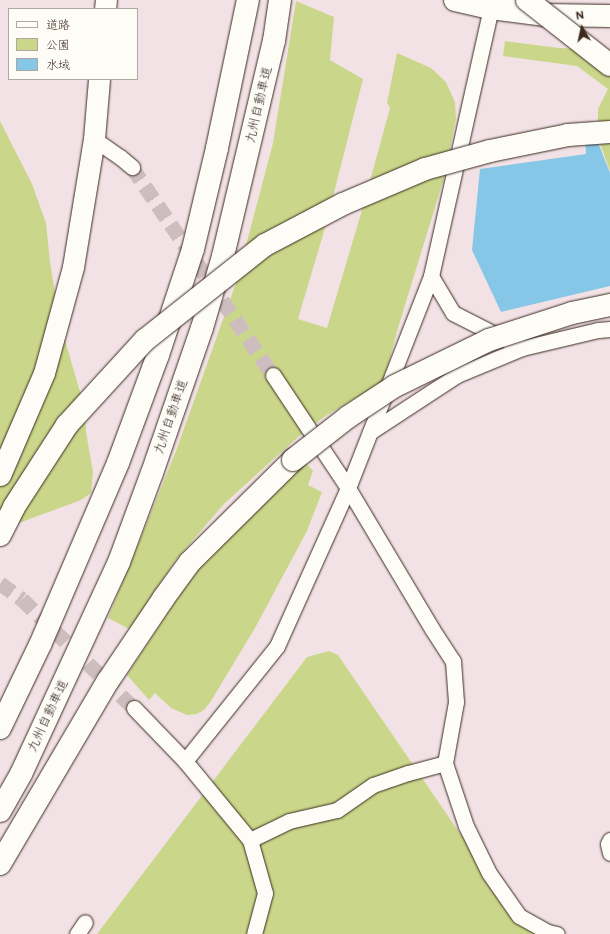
<!DOCTYPE html>
<html>
<head>
<meta charset="utf-8">
<style>
  body { margin:0 }
  #map { position:relative; width:610px; height:934px; overflow:hidden; background:#f2e2e6; font-family:"Balsamiq Sans","Klee One",sans-serif }
  div>[style] { position:absolute }
  .green>* { inset:0; background:#cad78b }
  .water>* { inset:0; background:#86c6e6 }
  .street-tunnel>* { height:15px; margin-top:-7.5px; transform-origin:0; background:repeating-linear-gradient(90deg,#cdbdbe 0 15px,transparent 0 23px) }
  .roads { filter:drop-shadow(0 0 1px #3b2a1e) drop-shadow(0 0 1px #3b2a1e) }
  .street>* { height:15px; margin:-7.5px; padding:0 7.5px; transform-origin:7.5px; border-radius:7.5px; background:#fdfcf7 }
  .secondary>* { height:21px; margin:-10.5px; padding:0 10.5px; transform-origin:10.5px; border-radius:10.5px; background:#fdfcf7 }
  .primary>* { height:22px; margin:-11px; padding:0 11px; transform-origin:11px; border-radius:11px; background:#fdfcf7 }
  .highway>* { height:22px; margin:-11px; padding:0 11px; transform-origin:11px; border-radius:11px; background:#fdfcf7 }
  .bridges { filter:drop-shadow(0 0 1px #3b2a1e) drop-shadow(0 0 1px #3b2a1e) }
  .highway-bridge>* { height:22px; margin:-11px; padding:0 11px; transform-origin:11px; border-radius:11px; background:#fdfcf7 }
  span { translate:-50% -50%; white-space:nowrap; text-align:center; line-height:1.15; -webkit-text-stroke:3px #fdfcf7; paint-order:stroke }
  .street-label { font-size:13px; color:#3b2a1e }
  .legend { position:absolute; left:8px; top:8px; width:130px; height:72px; box-sizing:border-box; background:#fdfcf7; border:1px solid #afa8a0; margin:0; padding:5px 7px; list-style:none; font-size:12px; color:#3b2a1e }
  .legend li { display:flex; align-items:center; gap:8px; height:20px }
  .legend b { width:20px; border:1px solid #afa8a0 }
  .north { position:absolute; left:562px; top:8px; width:40px; height:40px; -webkit-text-stroke:3px #fdfcf7; paint-order:stroke; rotate:351deg; font-size:11px; font-weight:700; line-height:16px; text-align:center; color:#3b2a1e }
  .north::after { content:''; display:block; margin:auto; width:14px; height:18px; background:#3b2a1e; clip-path:polygon(50% 0,100% 100%,50% 72%,0 100%) }
</style>
</head>
<body>
<div id="map">
  <div class="green">
    <div style="clip-path:polygon(296px 1px,334px 17px,330px 60px,363px 79px,325px 228px,298px 319px,327px 328px,362px 210px,390px 108px,387px 103px,397px 53px,431px 68px,446px 82px,455px 102px,456px 119px,444px 178px,398px 328px,384px 381px,324px 417px,298px 437px,224px 504px,176px 560px,129px 629px,108px 618px,176px 451px,236px 283px,273px 143px)"></div>
    <div style="clip-path:polygon(505px 41px,559px 48px,610px 50px,610px 171px,598px 138px,598px 109px,608px 89px,577px 66px,503px 56px)"></div>
    <div style="clip-path:polygon(0 121px,32px 184px,46px 223px,50px 262px,60px 323px,85px 409px,86px 432px,93px 472px,91px 493px,81px 500px,0 530px)"></div>
    <div style="clip-path:polygon(306px 463px,313px 471px,308px 485px,322px 492px,307px 531px,255px 628px,211px 701px,204px 710px,197px 714px,187px 715px,171px 708px,155px 693px,149px 700px,127px 675px,178px 597px,203px 562px)"></div>
    <div style="clip-path:polygon(329px 651px,338px 655px,489px 876px,542px 934px,97px 934px,307px 657px)"></div>
  </div>
  <div class="water">
    <div style="clip-path:polygon(590px 122px,610px 173px,610px 286px,501px 312px,472px 250px,480px 169px,586px 154px,584px 123px)"></div>
  </div>
  <div class="street-tunnel">
    <div style="left:132px;top:167px;width:251px;rotate:55.9deg"></div>
    <div style="left:0;top:583px;width:27px;rotate:36deg"></div>
    <div style="left:22px;top:599px;width:156px;rotate:44.2deg"></div>
  </div>
  <div class="roads">
    <div class="street">
      <div style="left:94px;top:139px;width:32px;rotate:35deg"></div>
      <div style="left:120px;top:157px;width:16px;rotate:40deg"></div>
      <div style="left:431px;top:276px;width:43px;rotate:59.3deg"></div>
      <div style="left:453px;top:313px;width:77px;rotate:26.9deg"></div>
      <div style="left:522px;top:348px;width:78px;rotate:-13.3deg"></div>
      <div style="left:598px;top:330px;width:12px;rotate:-5deg"></div>
      <div style="left:273px;top:375px;width:136px;rotate:56.4deg"></div>
      <div style="left:348px;top:488px;width:164px;rotate:59.2deg"></div>
      <div style="left:432px;top:629px;width:38px;rotate:57deg"></div>
      <div style="left:453px;top:661px;width:41px;rotate:85.8deg"></div>
      <div style="left:456px;top:702px;width:62px;rotate:100.2deg"></div>
      <div style="left:445px;top:763px;width:66px;rotate:71.6deg"></div>
      <div style="left:466px;top:826px;width:52px;rotate:63.9deg"></div>
      <div style="left:489px;top:873px;width:52px;rotate:55.1deg"></div>
      <div style="left:519px;top:916px;width:33px;rotate:29deg"></div>
      <div style="left:548px;top:932px;width:9px;rotate:13deg"></div>
      <div style="left:370px;top:432px;width:104px;rotate:-33.2deg"></div>
      <div style="left:457px;top:375px;width:70px;rotate:-22.6deg"></div>
      <div style="left:134px;top:708px;width:74px;rotate:46.1deg"></div>
      <div style="left:185px;top:761px;width:102px;rotate:50.6deg"></div>
      <div style="left:250px;top:840px;width:43px;rotate:-26deg"></div>
      <div style="left:289px;top:821px;width:49px;rotate:-12.9deg"></div>
      <div style="left:337px;top:810px;width:44px;rotate:-34.8deg"></div>
      <div style="left:373px;top:785px;width:37px;rotate:-19deg"></div>
      <div style="left:408px;top:773px;width:38px;rotate:-15deg"></div>
      <div style="left:185px;top:761px;width:147px;rotate:-51.3deg"></div>
      <div style="left:277px;top:646px;width:173px;rotate:-65.8deg"></div>
      <div style="left:348px;top:488px;width:228px;rotate:-68.6deg"></div>
      <div style="left:431px;top:276px;width:275px;rotate:-77.4deg"></div>
      <div style="left:250px;top:840px;width:55px;rotate:74.2deg"></div>
      <div style="left:265px;top:893px;width:42px;rotate:105deg"></div>
      <div style="left:610px;top:840px;width:4px;rotate:117deg"></div>
      <div style="left:608px;top:844px;width:9px;rotate:77deg"></div>
      <div style="left:77px;top:934px;width:14px;rotate:-56deg"></div>
    </div>
    <div class="secondary">
      <div style="left:105px;top:9px;width:9px;rotate:-84deg"></div>
      <div style="left:0;top:475px;width:111px;rotate:-66.7deg"></div>
      <div style="left:44px;top:373px;width:110px;rotate:-74.7deg"></div>
      <div style="left:73px;top:267px;width:130px;rotate:-80.7deg"></div>
      <div style="left:94px;top:139px;width:60px;rotate:-85.2deg"></div>
    </div>
    <div class="primary">
      <div style="left:455px;top:0;width:37px;rotate:13deg"></div>
      <div style="left:491px;top:8px;width:53px;rotate:7.5deg"></div>
      <div style="left:544px;top:15px;width:66px;rotate:0.9deg"></div>
    </div>
    <div class="highway">
      <div style="left:0;top:728px;width:92px;rotate:-64.3deg"></div>
      <div style="left:40px;top:645px;width:198px;rotate:-66.8deg"></div>
      <div style="left:118px;top:463px;width:115px;rotate:-69.7deg"></div>
      <div style="left:158px;top:355px;width:112px;rotate:-71.7deg"></div>
      <div style="left:193px;top:249px;width:104px;rotate:-76.6deg"></div>
      <div style="left:217px;top:148px;width:151px;rotate:-78.2deg"></div>
      <div style="left:0;top:811px;width:43px;rotate:-60.4deg"></div>
      <div style="left:21px;top:774px;width:234px;rotate:-65.2deg"></div>
      <div style="left:119px;top:562px;width:95px;rotate:-69.7deg"></div>
      <div style="left:152px;top:473px;width:153px;rotate:-71deg"></div>
      <div style="left:202px;top:328px;width:75px;rotate:-73.7deg"></div>
      <div style="left:223px;top:256px;width:221px;rotate:-76.7deg"></div>
      <div style="left:274px;top:41px;width:41px;rotate:-81.7deg"></div>
      <div style="left:0;top:864px;width:212px;rotate:-59.5deg"></div>
      <div style="left:108px;top:681px;width:99px;rotate:-56.1deg"></div>
      <div style="left:163px;top:599px;width:46px;rotate:-53.9deg"></div>
      <div style="left:190px;top:562px;width:145px;rotate:-44.7deg"></div>
    </div>
  </div>
  <div class="bridges">
    <div class="highway-bridge">
      <div style="left:527px;top:0;width:105px;rotate:38.1deg"></div>
      <div style="left:293px;top:460px;width:70px;rotate:-38deg"></div>
      <div style="left:348px;top:417px;width:56px;rotate:-33.4deg"></div>
      <div style="left:395px;top:386px;width:105px;rotate:-26.1deg"></div>
      <div style="left:489px;top:340px;width:87px;rotate:-18deg"></div>
      <div style="left:572px;top:313px;width:39px;rotate:-12deg"></div>
      <div style="left:0;top:535px;width:31px;rotate:-63deg"></div>
      <div style="left:14px;top:507px;width:98px;rotate:-57.1deg"></div>
      <div style="left:67px;top:425px;width:115px;rotate:-47.5deg"></div>
      <div style="left:145px;top:340px;width:153px;rotate:-38.4deg"></div>
      <div style="left:265px;top:245px;width:88px;rotate:-27.7deg"></div>
      <div style="left:343px;top:204px;width:89px;rotate:-23.1deg"></div>
      <div style="left:425px;top:169px;width:67px;rotate:-15.5deg"></div>
      <div style="left:490px;top:151px;width:80px;rotate:-11.6deg"></div>
      <div style="left:568px;top:135px;width:42px;rotate:-4.1deg"></div>
    </div>
  </div>
  <div class="street-label">
    <span style="left:259px;top:105px;rotate:-77deg">九州自動車道</span>
    <span style="left:171px;top:417px;rotate:-71deg">九州自動車道</span>
    <span style="left:48px;top:716px;rotate:-65deg">九州自動車道</span>
  </div>
  <ul class="legend">
  <li><b style="height:5px;background:#fdfcf7"></b>道路</li>
  <li><b style="height:11px;background:#cad78b"></b>公園</li>
  <li><b style="height:11px;background:#86c6e6"></b>水域</li>
  </ul>
  <div class="north">N</div>
</div>
</body>
</html>
